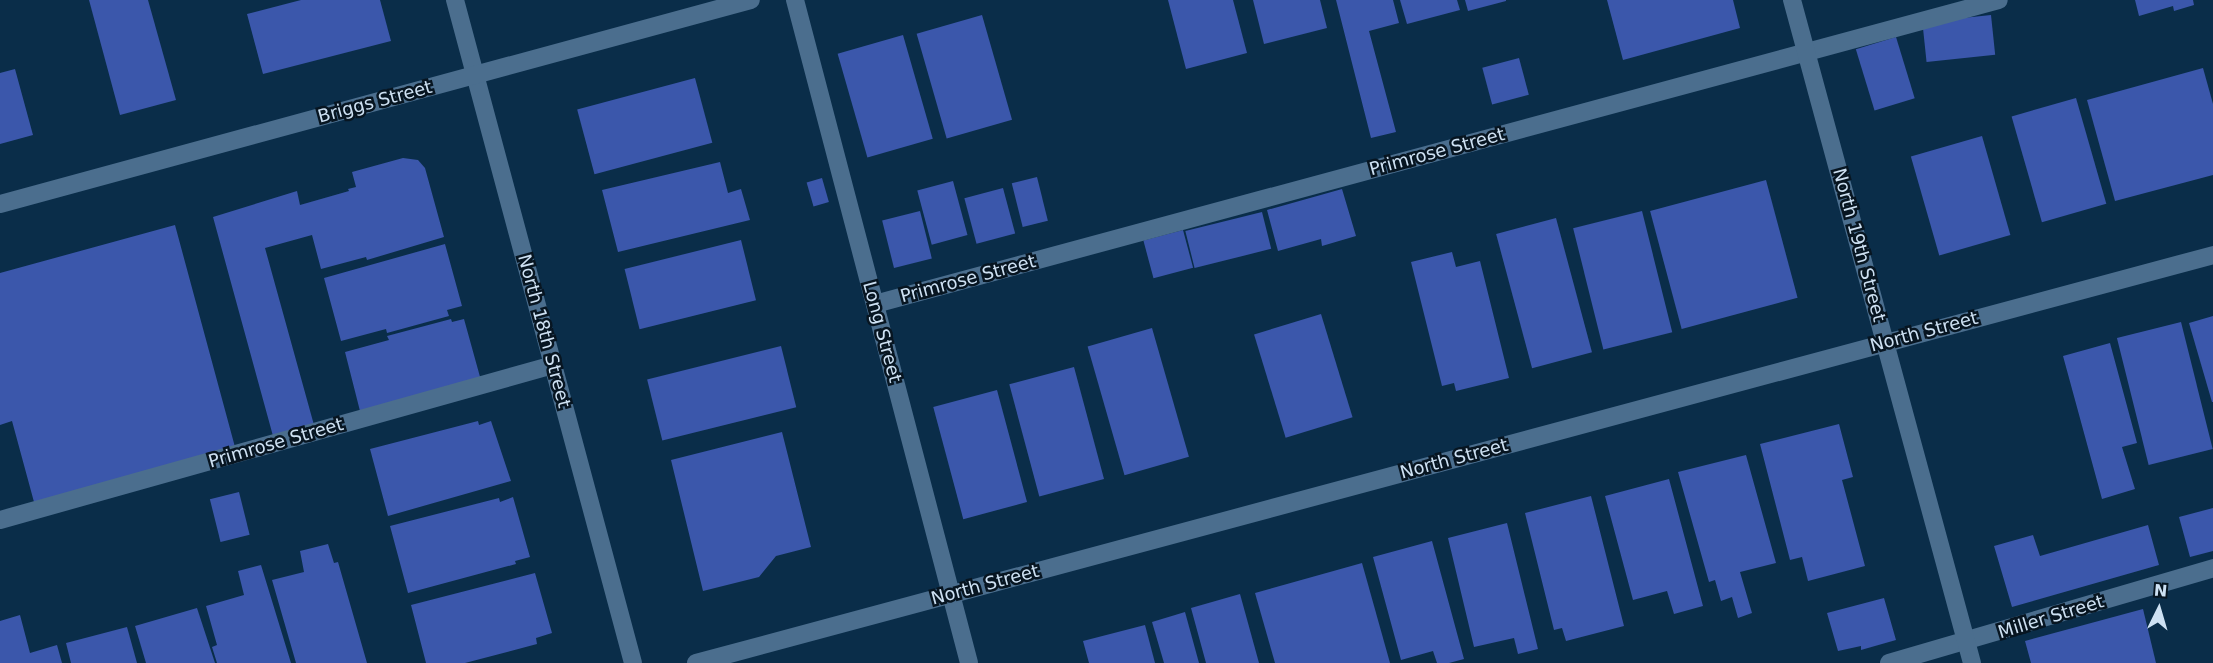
<!DOCTYPE html>
<html>
<head>
<meta charset="utf-8">
<style>
  body { margin:0 }
  #map { position:relative; width:2213px; height:663px; overflow:hidden; background:#0a2d49; font-family:"DejaVu Sans",sans-serif }
  div>[style] { position:absolute }
  .building>* { inset:0; background:#3b57ab; transform-origin:0 0 }
  .lane>* { height:18px; margin:-9px; padding:0 9px; transform-origin:9px; border-radius:9px; background:#4b6e8e }
  .street>* { height:18px; margin:-9px; padding:0 9px; transform-origin:9px; border-radius:9px; background:#4b6e8e }
  span { translate:-50% -50%; white-space:nowrap; text-align:center; line-height:1.15; -webkit-text-stroke:5px #071521; paint-order:stroke }
  .street-label { font-size:18px; color:#cee1f3 }
  .north { position:absolute; left:2129px; top:579px; width:60px; height:60px; -webkit-text-stroke:4px #071521; paint-order:stroke; rotate:5deg; font-size:16px; font-weight:700; line-height:24px; text-align:center; color:#cee1f3 }
  .north::after { content:''; display:block; margin:auto; width:21px; height:27px; background:#cee1f3; clip-path:polygon(50% 0,100% 100%,50% 72%,0 100%) }
</style>
</head>
<body>
<div id="map">
  <div class="building">
    <div style="clip-path:polygon(89px 0,148px 0,176px 100px,120px 115px)"></div>
    <div style="clip-path:polygon(301px 0,380px 0,391px 41px,263px 74px,247px 14px)"></div>
    <div style="clip-path:polygon(1168px 0,1233px 0,1247px 53px,1186px 69px)"></div>
    <div style="clip-path:polygon(1253px 0,1320px 0,1327px 28px,1264px 44px)"></div>
    <div style="clip-path:polygon(1336px 0,1393px 0,1399px 23px,1369px 31px,1396px 132px,1371px 138px)"></div>
    <div style="clip-path:polygon(1400px 0,1457px 0,1460px 10px,1407px 24px)"></div>
    <div style="clip-path:polygon(1465px 0,1506px 0,1506px 1px,1468px 11px)"></div>
    <div style="clip-path:polygon(1607px 0,1733px 0,1740px 28px,1623px 60px)"></div>
    <div style="clip-path:polygon(2135px 0,2193px 0,2194px 5px,2174px 11px,2173px 6px,2139px 16px)"></div>
    <div style="left:982px;top:15px;width:109px;height:68px;rotate:74deg"></div>
    <div style="left:1991px;top:15px;width:40px;height:69px;rotate:84deg"></div>
    <div style="left:903px;top:35px;width:108px;height:68px;rotate:74deg"></div>
    <div style="left:1896px;top:37px;width:64px;height:42px;rotate:73deg"></div>
    <div style="left:1519px;top:58px;width:38px;height:38px;rotate:75deg"></div>
    <div style="clip-path:polygon(2203px 68px,2213px 104px,2213px 175px,2115px 201px,2087px 100px)"></div>
    <div style="clip-path:polygon(15px 69px,33px 135px,0 144px,0 73px)"></div>
    <div style="left:695px;top:78px;width:67px;height:122px;rotate:75deg"></div>
    <div style="left:2076px;top:98px;width:110px;height:67px;rotate:74deg"></div>
    <div style="left:1982px;top:136px;width:103px;height:74px;rotate:74deg"></div>
    <div style="clip-path:polygon(403px 158px,418px 160px,425px 168px,444px 237px,367px 260px,366px 257px,321px 269px,312px 235px,265px 248px,314px 425px,273px 436px,213px 217px,297px 191px,300px 205px,349px 191px,348px 189px,356px 187px,352px 172px)"></div>
    <div style="clip-path:polygon(720px 162px,728px 193px,741px 189px,750px 220px,618px 252px,602px 190px)"></div>
    <div style="left:1037px;top:177px;width:45px;height:26px;rotate:76deg"></div>
    <div style="left:822px;top:178px;width:25px;height:16px;rotate:74deg"></div>
    <div style="left:1766px;top:180px;width:122px;height:120px;rotate:75deg"></div>
    <div style="left:953px;top:181px;width:56px;height:37px;rotate:75deg"></div>
    <div style="left:1003px;top:188px;width:47px;height:40px;rotate:75deg"></div>
    <div style="clip-path:polygon(1342px 189px,1356px 236px,1322px 246px,1321px 239px,1278px 251px,1267px 210px)"></div>
    <div style="left:920px;top:211px;width:49px;height:39px;rotate:76deg"></div>
    <div style="left:1642px;top:211px;width:125px;height:71px;rotate:76deg"></div>
    <div style="left:1262px;top:212px;width:38px;height:79px;rotate:76deg"></div>
    <div style="left:1556px;top:218px;width:139px;height:62px;rotate:75deg"></div>
    <div style="clip-path:polygon(175px 225px,235px 447px,34px 502px,12px 421px,0 425px,0 273px)"></div>
    <div style="left:1183px;top:230px;width:39px;height:41px;rotate:75deg"></div>
    <div style="left:741px;top:240px;width:62px;height:120px;rotate:76deg"></div>
    <div style="clip-path:polygon(445px 244px,462px 306px,447px 310px,449px 316px,387px 333px,386px 329px,341px 341px,324px 278px)"></div>
    <div style="clip-path:polygon(1452px 252px,1456px 267px,1480px 261px,1509px 378px,1456px 391px,1454px 383px,1442px 386px,1411px 262px)"></div>
    <div style="left:1321px;top:314px;width:108px;height:70px;rotate:73deg"></div>
    <div style="clip-path:polygon(2213px 316px,2213px 402px,2212px 402px,2189px 323px)"></div>
    <div style="clip-path:polygon(451px 319px,452px 322px,464px 319px,482px 384px,361px 415px,345px 352px,389px 340px,387px 336px)"></div>
    <div style="left:2181px;top:322px;width:131px;height:66px;rotate:76deg"></div>
    <div style="left:1152px;top:328px;width:134px;height:67px;rotate:74deg"></div>
    <div style="clip-path:polygon(2110px 343px,2137px 443px,2122px 447px,2135px 489px,2102px 499px,2063px 356px)"></div>
    <div style="left:781px;top:346px;width:63px;height:138px;rotate:76deg"></div>
    <div style="left:1074px;top:367px;width:116px;height:67px;rotate:75deg"></div>
    <div style="left:997px;top:390px;width:116px;height:66px;rotate:75deg"></div>
    <div style="clip-path:polygon(478px 421px,479px 425px,491px 421px,511px 481px,388px 516px,370px 449px)"></div>
    <div style="clip-path:polygon(1839px 424px,1853px 477px,1842px 480px,1865px 566px,1808px 581px,1802px 557px,1790px 560px,1760px 444px)"></div>
    <div style="clip-path:polygon(782px 432px,811px 547px,776px 556px,759px 577px,703px 591px,671px 460px)"></div>
    <div style="clip-path:polygon(1746px 455px,1776px 563px,1740px 572px,1752px 613px,1738px 618px,1732px 597px,1721px 601px,1715px 580px,1709px 582px,1678px 472px)"></div>
    <div style="clip-path:polygon(1669px 479px,1703px 606px,1674px 614px,1667px 591px,1633px 600px,1605px 496px)"></div>
    <div style="left:239px;top:492px;width:44px;height:30px;rotate:76deg"></div>
    <div style="clip-path:polygon(1591px 496px,1624px 626px,1566px 641px,1562px 628px,1554px 630px,1525px 513px)"></div>
    <div style="clip-path:polygon(513px 497px,530px 557px,515px 561px,516px 564px,408px 593px,390px 526px,499px 498px,500px 502px)"></div>
    <div style="clip-path:polygon(2213px 508px,2213px 551px,2190px 557px,2179px 517px)"></div>
    <div style="clip-path:polygon(1507px 523px,1538px 649px,1518px 654px,1514px 638px,1474px 647px,1448px 538px)"></div>
    <div style="clip-path:polygon(2148px 525px,2159px 565px,2012px 607px,1994px 546px,2033px 535px,2040px 556px)"></div>
    <div style="clip-path:polygon(1432px 541px,1464px 659px,1449px 663px,1437px 663px,1433px 651px,1401px 660px,1373px 557px)"></div>
    <div style="clip-path:polygon(328px 544px,334px 563px,338px 562px,367px 663px,296px 663px,272px 580px,304px 572px,300px 551px)"></div>
    <div style="clip-path:polygon(1362px 563px,1390px 663px,1275px 663px,1255px 593px)"></div>
    <div style="clip-path:polygon(261px 565px,291px 663px,217px 663px,212px 647px,217px 645px,206px 606px,244px 595px,238px 571px)"></div>
    <div style="clip-path:polygon(535px 573px,552px 633px,536px 638px,537px 644px,465px 663px,426px 663px,411px 605px)"></div>
    <div style="clip-path:polygon(1240px 594px,1259px 663px,1206px 663px,1191px 608px)"></div>
    <div style="clip-path:polygon(1884px 598px,1896px 640px,1861px 650px,1861px 646px,1838px 651px,1827px 613px)"></div>
    <div style="clip-path:polygon(197px 608px,215px 663px,146px 663px,135px 626px)"></div>
    <div style="clip-path:polygon(2143px 609px,2156px 663px,2031px 663px,2025px 641px)"></div>
    <div style="clip-path:polygon(1185px 612px,1199px 663px,1164px 663px,1152px 622px)"></div>
    <div style="clip-path:polygon(20px 615px,30px 653px,57px 645px,62px 663px,0 663px,0 621px)"></div>
    <div style="clip-path:polygon(1145px 625px,1155px 663px,1089px 663px,1083px 641px)"></div>
    <div style="clip-path:polygon(127px 627px,137px 663px,71px 663px,66px 643px)"></div>
  </div>
  <div class="lane">
    <div style="left:795px;top:0;width:685px;rotate:75.29deg"></div>
    <div style="left:875px;top:304px;width:1164px;rotate:-15.13deg"></div>
    <div style="left:1889px;top:663px;width:338px;rotate:-16.3deg"></div>
  </div>
  <div class="street">
    <div style="left:455px;top:0;width:686px;rotate:74.97deg"></div>
    <div style="left:1792px;top:0;width:687px;rotate:74.81deg"></div>
    <div style="left:0;top:204px;width:778px;rotate:-15.2deg"></div>
    <div style="left:0;top:520px;width:574px;rotate:-15.66deg"></div>
    <div style="left:696px;top:663px;width:1571px;rotate:-15.05deg"></div>
  </div>
  <div class="street-label">
    <span style="left:375px;top:102px;rotate:-15deg">Briggs Street</span>
    <span style="left:1437px;top:152px;rotate:-15deg">Primrose Street</span>
    <span style="left:1859px;top:245px;rotate:75deg">North 19th Street</span>
    <span style="left:968px;top:279px;rotate:-15deg">Primrose Street</span>
    <span style="left:544px;top:331px;rotate:75deg">North 18th Street</span>
    <span style="left:882px;top:332px;rotate:75deg">Long Street</span>
    <span style="left:1924px;top:332px;rotate:-15deg">North Street</span>
    <span style="left:276px;top:443px;rotate:-16deg">Primrose Street</span>
    <span style="left:1454px;top:459px;rotate:-15deg">North Street</span>
    <span style="left:985px;top:585px;rotate:-15deg">North Street</span>
    <span style="left:2051px;top:617px;rotate:-17deg">Miller Street</span>
  </div>
  <div class="north">N</div>
</div>
</body>
</html>
